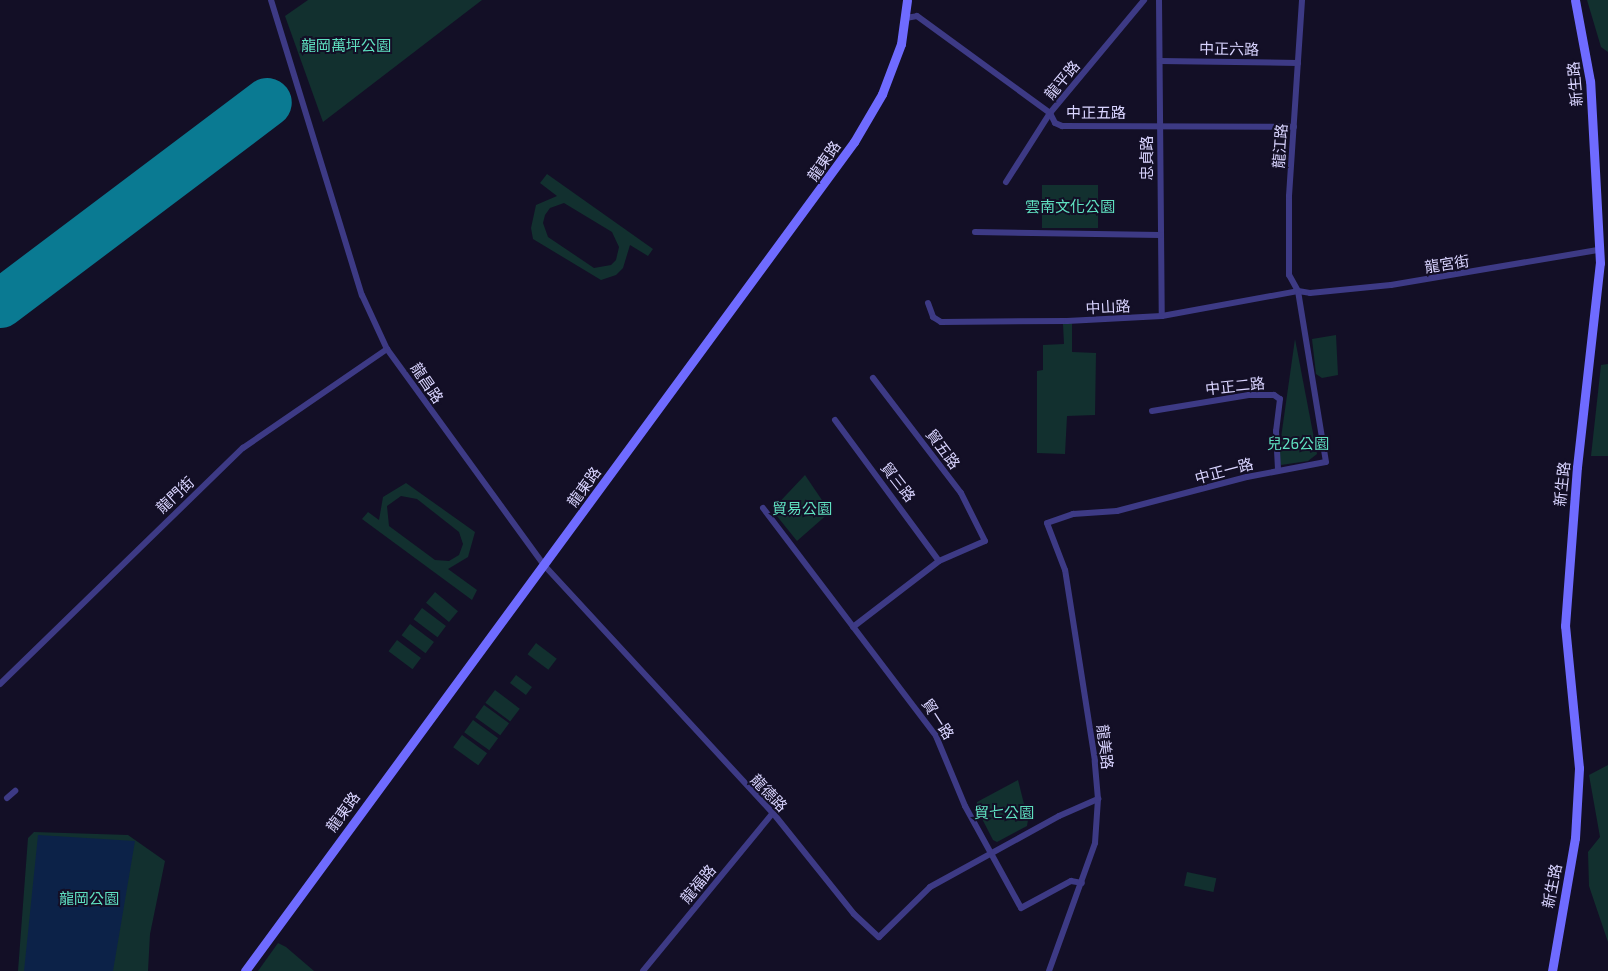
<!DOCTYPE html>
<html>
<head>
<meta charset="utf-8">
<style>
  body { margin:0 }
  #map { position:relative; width:1608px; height:971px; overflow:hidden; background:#130f26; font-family:"Exo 2","Noto Sans TC",sans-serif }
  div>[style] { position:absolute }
  .green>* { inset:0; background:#12302f; transform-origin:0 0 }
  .water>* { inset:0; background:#0c2248 }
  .runway>* { height:49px; margin:-24.5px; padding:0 24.5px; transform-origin:24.5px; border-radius:24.5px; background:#0a7a92 }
  .street>* { height:6px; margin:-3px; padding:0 3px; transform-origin:3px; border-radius:3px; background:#3d3a85 }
  .secondary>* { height:9px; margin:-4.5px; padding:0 4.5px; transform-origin:4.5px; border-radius:4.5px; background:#6f6bff }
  span { translate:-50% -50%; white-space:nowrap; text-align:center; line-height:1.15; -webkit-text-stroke:4px #130f26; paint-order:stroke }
  .park-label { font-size:15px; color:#5fe0c0 }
  .street-label { font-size:15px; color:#d9d4ff }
</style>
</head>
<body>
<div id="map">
  <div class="green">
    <div style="clip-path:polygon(308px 0,482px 0,323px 122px,285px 16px)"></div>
    <div style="clip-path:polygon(1587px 0,1608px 0,1608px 52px,1601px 47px)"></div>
    <div style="clip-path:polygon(evenodd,547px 174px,653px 249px,648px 256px,630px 245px,623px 268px,616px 275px,601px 280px,533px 239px,531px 228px,536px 205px,557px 196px,540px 183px,547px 174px,564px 203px,612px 232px,619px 247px,616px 260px,611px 265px,594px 268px,548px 237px,543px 223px,545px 215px,550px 208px,564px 203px)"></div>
    <div style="left:1042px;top:185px;width:56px;height:43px"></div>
    <div style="clip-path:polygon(1072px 323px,1072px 352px,1096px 353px,1095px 415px,1067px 416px,1065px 454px,1037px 453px,1037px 371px,1043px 370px,1043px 345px,1064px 344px,1063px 324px)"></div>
    <div style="clip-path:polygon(1336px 335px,1338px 375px,1322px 378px,1316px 374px,1312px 339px)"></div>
    <div style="clip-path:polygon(1295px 339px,1317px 454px,1308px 461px,1281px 465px,1278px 459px)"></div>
    <div style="clip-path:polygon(1608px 364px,1608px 456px,1591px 456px,1601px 365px)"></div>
    <div style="clip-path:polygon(805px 475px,830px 512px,797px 541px,772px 510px)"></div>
    <div style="clip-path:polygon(evenodd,406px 483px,475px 532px,468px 557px,448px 569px,477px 590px,472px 600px,362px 519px,368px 512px,379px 520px,383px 497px,406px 483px,401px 496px,417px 499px,459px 532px,463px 544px,459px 555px,449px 561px,435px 560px,389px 526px,387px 506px,401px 496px)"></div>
    <div style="left:435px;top:592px;width:30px;height:14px;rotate:40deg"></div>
    <div style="left:422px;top:608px;width:30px;height:14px;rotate:37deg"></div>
    <div style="left:410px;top:624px;width:30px;height:14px;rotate:37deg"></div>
    <div style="left:397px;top:640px;width:30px;height:14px;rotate:37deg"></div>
    <div style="left:536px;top:643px;width:26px;height:14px;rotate:37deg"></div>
    <div style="left:516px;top:675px;width:20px;height:10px;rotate:37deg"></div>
    <div style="left:495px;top:690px;width:31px;height:16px;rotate:37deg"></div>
    <div style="left:484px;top:705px;width:31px;height:15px;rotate:36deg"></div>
    <div style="left:473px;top:720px;width:31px;height:15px;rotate:36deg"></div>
    <div style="left:462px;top:735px;width:31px;height:15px;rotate:36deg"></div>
    <div style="clip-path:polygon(1608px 765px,1608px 942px,1589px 886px,1588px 852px,1600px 837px,1589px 775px)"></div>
    <div style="clip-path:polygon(1018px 780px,1028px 820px,1027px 826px,997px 842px,993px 840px,976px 807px,977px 802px)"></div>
    <div style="clip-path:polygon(34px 832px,128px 835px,165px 861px,150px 934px,148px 971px,18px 971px,28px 838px)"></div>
    <div style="left:1187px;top:872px;width:30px;height:14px;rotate:12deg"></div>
    <div style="clip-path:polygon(278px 943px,286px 947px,314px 971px,258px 971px)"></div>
  </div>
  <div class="water">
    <div style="clip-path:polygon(38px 835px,135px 841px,113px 971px,24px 971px)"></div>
  </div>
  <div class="runway">
    <div style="left:0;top:303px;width:334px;rotate:-37deg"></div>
  </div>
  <div class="street">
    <div style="left:271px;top:0;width:309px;rotate:72.9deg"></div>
    <div style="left:362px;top:295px;width:60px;rotate:65.2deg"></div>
    <div style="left:387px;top:349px;width:266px;rotate:54deg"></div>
    <div style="left:543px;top:564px;width:339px;rotate:47.3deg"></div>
    <div style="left:773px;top:813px;width:129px;rotate:51.3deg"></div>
    <div style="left:854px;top:914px;width:34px;rotate:43deg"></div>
    <div style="left:879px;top:937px;width:71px;rotate:-44.4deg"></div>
    <div style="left:930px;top:887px;width:147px;rotate:-28.8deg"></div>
    <div style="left:1059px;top:816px;width:43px;rotate:-23.6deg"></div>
    <div style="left:1159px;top:0;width:316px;rotate:89.5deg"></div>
    <div style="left:906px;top:18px;width:11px;rotate:-10deg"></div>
    <div style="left:917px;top:16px;width:165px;rotate:36.1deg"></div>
    <div style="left:1050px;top:113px;width:11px;rotate:63deg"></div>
    <div style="left:1055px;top:123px;width:8px;rotate:23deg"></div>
    <div style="left:1062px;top:126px;width:232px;rotate:0.2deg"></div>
    <div style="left:1160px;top:61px;width:138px;rotate:0.8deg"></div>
    <div style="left:1006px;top:182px;width:82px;rotate:-57.5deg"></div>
    <div style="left:1050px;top:113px;width:147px;rotate:-50.2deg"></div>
    <div style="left:975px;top:232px;width:185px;rotate:0.9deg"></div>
    <div style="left:928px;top:303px;width:15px;rotate:70deg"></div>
    <div style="left:933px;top:317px;width:9px;rotate:32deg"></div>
    <div style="left:941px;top:322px;width:126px;rotate:-0.5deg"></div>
    <div style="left:1067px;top:321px;width:95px;rotate:-3deg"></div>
    <div style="left:1162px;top:316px;width:138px;rotate:-10.4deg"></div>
    <div style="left:1298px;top:291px;width:12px;rotate:9deg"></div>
    <div style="left:1310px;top:293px;width:81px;rotate:-5.6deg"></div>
    <div style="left:1391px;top:285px;width:211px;rotate:-9.6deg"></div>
    <div style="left:1152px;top:411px;width:98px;rotate:-9.4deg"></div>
    <div style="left:1249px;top:395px;width:25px"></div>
    <div style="left:1274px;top:395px;width:7px;rotate:34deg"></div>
    <div style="left:1280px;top:399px;width:32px;rotate:97deg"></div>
    <div style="left:1276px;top:431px;width:39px;rotate:87deg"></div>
    <div style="left:835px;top:420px;width:175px;rotate:53.6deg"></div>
    <div style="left:763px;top:508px;width:286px;rotate:52.8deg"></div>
    <div style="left:936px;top:736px;width:76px;rotate:67.5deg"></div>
    <div style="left:965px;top:806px;width:116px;rotate:61.2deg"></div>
    <div style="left:1021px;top:908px;width:57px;rotate:-28.4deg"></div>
    <div style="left:1071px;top:881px;width:11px;rotate:10deg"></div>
    <div style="left:853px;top:627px;width:108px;rotate:-37.5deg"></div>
    <div style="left:939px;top:561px;width:50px;rotate:-23.5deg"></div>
    <div style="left:985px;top:541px;width:54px;rotate:-116.6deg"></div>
    <div style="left:961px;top:493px;width:145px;rotate:-127.4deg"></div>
    <div style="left:0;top:684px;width:339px;rotate:-44.2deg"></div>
    <div style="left:243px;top:448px;width:175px;rotate:-34.5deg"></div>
    <div style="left:7px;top:798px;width:11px;rotate:-41deg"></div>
    <div style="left:643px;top:971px;width:205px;rotate:-50.6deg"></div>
    <div style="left:1049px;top:971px;width:136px;rotate:-70.2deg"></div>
    <div style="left:1095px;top:843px;width:44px;rotate:-86.1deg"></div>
    <div style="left:1098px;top:799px;width:38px;rotate:-95deg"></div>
    <div style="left:1095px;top:761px;width:193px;rotate:-98.9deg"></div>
    <div style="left:1065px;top:570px;width:50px;rotate:-111deg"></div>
    <div style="left:1047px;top:523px;width:28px;rotate:-19deg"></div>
    <div style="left:1073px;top:514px;width:44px;rotate:-3.9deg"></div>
    <div style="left:1117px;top:511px;width:134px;rotate:-14.7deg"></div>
    <div style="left:1247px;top:477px;width:80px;rotate:-10.8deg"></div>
    <div style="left:1326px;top:462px;width:173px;rotate:-99.3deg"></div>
    <div style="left:1298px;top:291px;width:18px;rotate:-119deg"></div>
    <div style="left:1289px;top:275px;width:79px;rotate:-90deg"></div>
    <div style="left:1289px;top:196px;width:196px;rotate:-86.2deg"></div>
  </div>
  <div class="secondary">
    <div style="left:245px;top:971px;width:1029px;rotate:-53.7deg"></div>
    <div style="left:854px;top:142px;width:56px;rotate:-59.7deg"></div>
    <div style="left:882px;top:94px;width:53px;rotate:-69.2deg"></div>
    <div style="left:901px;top:44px;width:44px;rotate:-82.2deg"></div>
    <div style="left:1552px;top:971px;width:135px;rotate:-80.2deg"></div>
    <div style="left:1575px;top:838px;width:70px;rotate:-86.7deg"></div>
    <div style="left:1579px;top:768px;width:143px;rotate:-95.6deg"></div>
    <div style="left:1565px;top:626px;width:159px;rotate:-85.7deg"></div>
    <div style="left:1577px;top:467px;width:205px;rotate:-83.6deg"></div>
    <div style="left:1600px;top:263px;width:182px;rotate:-93.1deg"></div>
    <div style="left:1590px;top:81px;width:82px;rotate:-100.5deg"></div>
  </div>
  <div class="park-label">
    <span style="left:346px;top:46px">龍岡萬坪公園</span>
    <span style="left:1070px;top:207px">雲南文化公園</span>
    <span style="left:1298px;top:444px">兒26公園</span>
    <span style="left:802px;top:509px">貿易公園</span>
    <span style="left:1004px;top:813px">貿七公園</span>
    <span style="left:89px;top:899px">龍岡公園</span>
  </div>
  <div class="street-label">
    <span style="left:1229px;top:49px;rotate:1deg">中正六路</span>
    <span style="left:1062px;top:80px;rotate:-50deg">龍平路</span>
    <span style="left:1575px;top:84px;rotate:-95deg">新生路</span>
    <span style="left:1096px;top:113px">中正五路</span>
    <span style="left:1280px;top:146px;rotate:-86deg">龍江路</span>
    <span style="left:1147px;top:158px;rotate:-90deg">忠貞路</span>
    <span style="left:824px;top:161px;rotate:-55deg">龍東路</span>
    <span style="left:1447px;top:264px;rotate:-9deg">龍宮街</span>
    <span style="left:1108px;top:307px;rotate:-3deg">中山路</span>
    <span style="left:427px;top:383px;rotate:56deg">龍昌路</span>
    <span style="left:1235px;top:386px;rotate:-6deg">中正二路</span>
    <span style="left:943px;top:449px;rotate:53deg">貿五路</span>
    <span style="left:1224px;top:471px;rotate:-15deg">中正一路</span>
    <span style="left:898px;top:482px;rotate:52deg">貿三路</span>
    <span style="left:1562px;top:484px;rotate:-84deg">新生路</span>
    <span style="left:584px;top:487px;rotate:-54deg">龍東路</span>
    <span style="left:175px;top:495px;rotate:-43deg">龍門街</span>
    <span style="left:938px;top:719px;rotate:57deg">貿一路</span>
    <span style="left:1105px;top:747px;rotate:83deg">龍美路</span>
    <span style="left:769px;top:793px;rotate:46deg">龍德路</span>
    <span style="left:343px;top:812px;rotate:-54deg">龍東路</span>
    <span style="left:698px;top:884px;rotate:-50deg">龍福路</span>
    <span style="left:1552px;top:886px;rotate:-79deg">新生路</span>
  </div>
</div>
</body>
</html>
